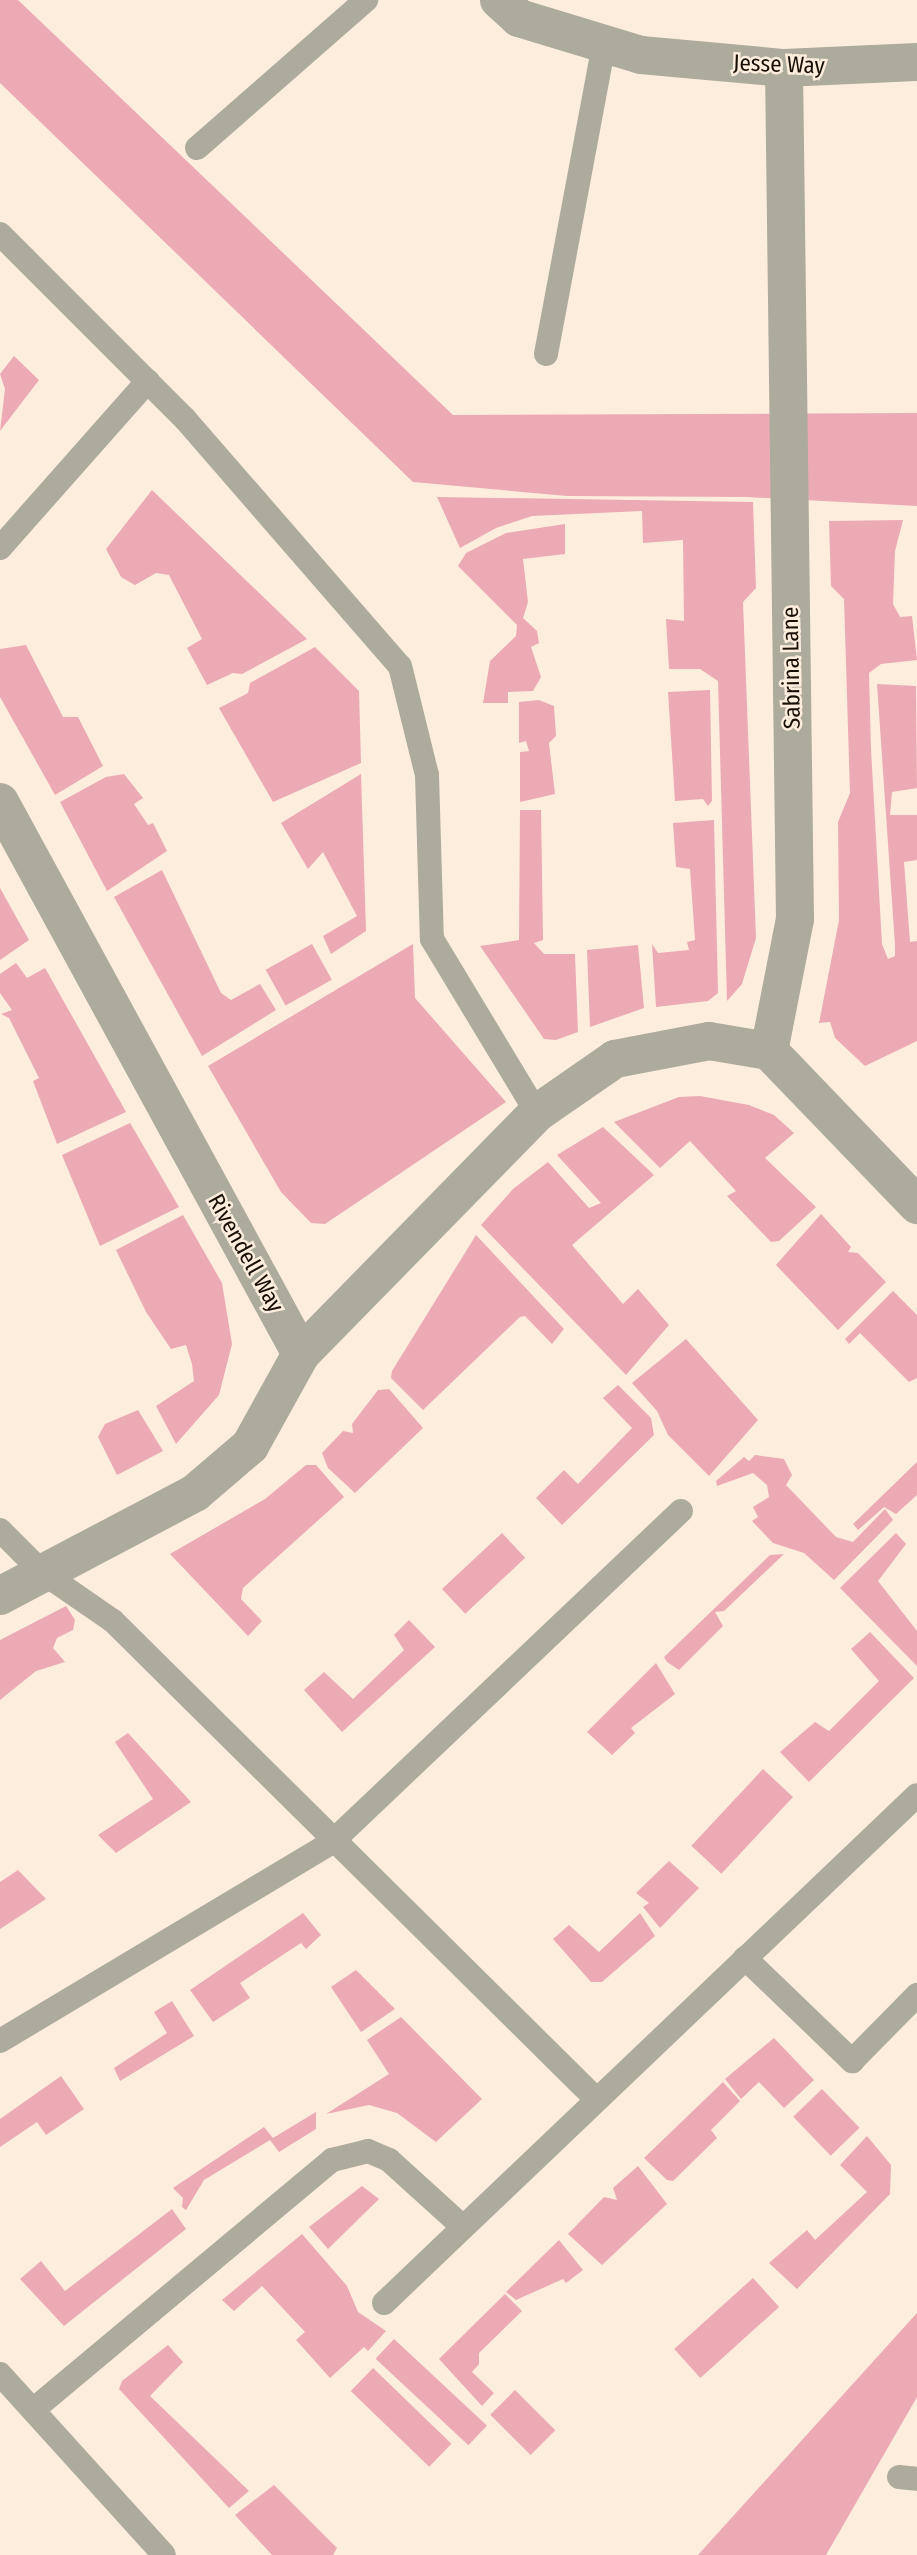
<!DOCTYPE html>
<html>
<head>
<meta charset="utf-8">
<style>
  body { margin:0 }
  #map { position:relative; width:917px; height:2555px; overflow:hidden; background:#fdeddd; font-family:"Fira Sans Condensed",sans-serif }
  div>[style] { position:absolute }
  .green>* { inset:0; background:#ecaab5; transform-origin:0 0 }
  .service>* { height:24px; margin:-12px; padding:0 12px; transform-origin:12px; border-radius:12px; background:#adab9c }
  .minor>* { height:38px; margin:-19px; padding:0 19px; transform-origin:19px; border-radius:19px; background:#adab9c }
  span { translate:-50% -50%; white-space:nowrap; text-align:center; line-height:1.15; -webkit-text-stroke:5px #fdeddd; paint-order:stroke }
  .street-label { font-size:23px; color:#170f06 }
</style>
</head>
<body>
<div id="map">
  <div class="green">
    <div style="clip-path:polygon(0 0,18px 0,453px 415px,917px 413px,917px 506px,746px 497px,567px 496px,413px 482px,0 83px)"></div>
    <div style="clip-path:polygon(14px 356px,39px 380px,0 431px,5px 389px,0 374px)"></div>
    <div style="clip-path:polygon(152px 490px,307px 639px,242px 674px,233px 673px,207px 685px,187px 648px,202px 639px,169px 575px,156px 573px,135px 585px,121px 577px,106px 549px)"></div>
    <div style="clip-path:polygon(437px 497px,753px 502px,756px 588px,743px 602px,756px 938px,742px 984px,727px 1001px,718px 681px,700px 669px,669px 669px,666px 619px,684px 621px,683px 540px,643px 543px,642px 511px,532px 516px,496px 528px,460px 548px)"></div>
    <div style="clip-path:polygon(903px 520px,895px 551px,893px 604px,900px 617px,912px 616px,917px 660px,881px 664px,869px 673px,871px 749px,882px 944px,888px 959px,895px 956px,895px 945px,877px 684px,916px 686px,917px 788px,892px 792px,890px 815px,917px 815px,917px 860px,904px 862px,910px 942px,917px 941px,917px 1041px,865px 1066px,835px 1038px,830px 1022px,819px 1023px,839px 920px,838px 822px,850px 793px,844px 599px,831px 586px,829px 521px)"></div>
    <div style="clip-path:polygon(565px 524px,565px 554px,523px 559px,528px 602px,523px 618px,537px 631px,539px 643px,531px 647px,541px 677px,533px 691px,508px 692px,508px 703px,483px 703px,490px 661px,516px 636px,517px 625px,458px 566px,466px 553px,506px 533px)"></div>
    <div style="clip-path:polygon(26px 645px,63px 717px,78px 717px,103px 766px,55px 795px,0 697px,0 649px)"></div>
    <div style="clip-path:polygon(315px 647px,359px 691px,361px 763px,273px 802px,219px 708px,248px 693px,250px 683px)"></div>
    <div style="clip-path:polygon(710px 690px,712px 801px,708px 806px,703px 799px,675px 801px,668px 692px)"></div>
    <div style="clip-path:polygon(539px 700px,554px 706px,556px 736px,549px 743px,555px 794px,520px 802px,520px 752px,529px 751px,526px 741px,519px 743px,519px 702px)"></div>
    <div style="clip-path:polygon(124px 774px,143px 798px,134px 804px,148px 825px,153px 823px,167px 851px,107px 891px,60px 802px,106px 777px)"></div>
    <div style="clip-path:polygon(361px 774px,366px 931px,331px 954px,323px 936px,357px 916px,323px 852px,308px 869px,281px 823px)"></div>
    <div style="clip-path:polygon(520px 810px,541px 810px,543px 940px,534px 943px,544px 954px,575px 954px,578px 1032px,556px 1040px,544px 1039px,480px 946px,519px 940px)"></div>
    <div style="clip-path:polygon(714px 820px,718px 993px,708px 1001px,656px 1007px,652px 944px,658px 953px,689px 950px,687px 942px,695px 940px,690px 869px,676px 867px,673px 823px)"></div>
    <div style="clip-path:polygon(162px 870px,221px 993px,231px 1000px,260px 984px,276px 1010px,202px 1056px,114px 897px)"></div>
    <div style="clip-path:polygon(0 888px,29px 940px,0 960px)"></div>
    <div style="left:312px;top:944px;width:41px;height:53px;rotate:61deg"></div>
    <div style="clip-path:polygon(413px 944px,415px 998px,506px 1102px,325px 1224px,311px 1223px,281px 1192px,208px 1066px)"></div>
    <div style="clip-path:polygon(638px 945px,644px 1008px,590px 1027px,587px 950px)"></div>
    <div style="clip-path:polygon(16px 963px,27px 978px,45px 968px,126px 1112px,57px 1144px,33px 1081px,39px 1078px,9px 1018px,1px 1014px,12px 1010px,0 993px,0 974px)"></div>
    <div style="clip-path:polygon(700px 1096px,749px 1105px,774px 1115px,794px 1133px,765px 1158px,816px 1207px,779px 1241px,771px 1242px,727px 1196px,736px 1191px,690px 1141px,660px 1168px,614px 1122px,679px 1097px)"></div>
    <div style="clip-path:polygon(130px 1123px,179px 1207px,100px 1246px,62px 1155px)"></div>
    <div style="clip-path:polygon(603px 1127px,654px 1175px,572px 1245px,623px 1304px,638px 1289px,669px 1325px,626px 1375px,481px 1225px,513px 1189px,548px 1162px,589px 1208px,601px 1203px,557px 1155px)"></div>
    <div style="clip-path:polygon(821px 1214px,851px 1247px,848px 1252px,858px 1253px,886px 1282px,838px 1330px,776px 1265px)"></div>
    <div style="clip-path:polygon(183px 1215px,222px 1283px,232px 1344px,219px 1395px,176px 1444px,156px 1406px,194px 1381px,192px 1364px,186px 1345px,171px 1349px,146px 1312px,116px 1250px)"></div>
    <div style="clip-path:polygon(476px 1235px,564px 1329px,552px 1344px,525px 1316px,520px 1317px,423px 1410px,391px 1378px,392px 1371px)"></div>
    <div style="clip-path:polygon(893px 1291px,917px 1315px,917px 1378px,909px 1382px,860px 1333px,849px 1344px,845px 1339px)"></div>
    <div style="clip-path:polygon(686px 1339px,758px 1420px,709px 1476px,668px 1435px,657px 1411px,632px 1383px)"></div>
    <div style="clip-path:polygon(618px 1385px,651px 1418px,654px 1435px,562px 1525px,536px 1498px,564px 1470px,578px 1484px,632px 1428px,603px 1398px)"></div>
    <div style="clip-path:polygon(389px 1389px,423px 1428px,355px 1493px,328px 1468px,322px 1453px,343px 1431px,353px 1433px,352px 1424px,378px 1390px)"></div>
    <div style="clip-path:polygon(138px 1410px,163px 1451px,117px 1475px,98px 1437px,105px 1424px)"></div>
    <div style="clip-path:polygon(755px 1455px,784px 1459px,792px 1475px,786px 1485px,836px 1537px,853px 1542px,885px 1509px,893px 1520px,834px 1580px,804px 1553px,773px 1543px,752px 1521px,758px 1517px,753px 1507px,769px 1497px,767px 1485px,753px 1473px,717px 1486px,716px 1481px,744px 1457px,749px 1461px)"></div>
    <div style="clip-path:polygon(917px 1462px,917px 1495px,896px 1514px,884px 1507px,858px 1530px,853px 1524px)"></div>
    <div style="clip-path:polygon(306px 1465px,316px 1465px,344px 1497px,243px 1588px,241px 1599px,262px 1621px,248px 1636px,170px 1554px,265px 1499px)"></div>
    <div style="left:502px;top:1533px;width:34px;height:82px;rotate:47deg"></div>
    <div style="clip-path:polygon(896px 1533px,906px 1544px,878px 1581px,917px 1631px,917px 1666px,840px 1588px)"></div>
    <div style="clip-path:polygon(784px 1554px,724px 1611px,715px 1612px,723px 1626px,679px 1670px,667px 1662px,664px 1657px,770px 1555px)"></div>
    <div style="clip-path:polygon(66px 1606px,75px 1620px,73px 1630px,57px 1638px,53px 1648px,65px 1662px,36px 1671px,0 1700px,0 1640px)"></div>
    <div style="clip-path:polygon(409px 1620px,435px 1647px,342px 1732px,304px 1690px,324px 1672px,353px 1699px,404px 1650px,394px 1635px)"></div>
    <div style="clip-path:polygon(870px 1632px,914px 1678px,809px 1782px,780px 1752px,815px 1722px,829px 1731px,879px 1681px,851px 1649px)"></div>
    <div style="clip-path:polygon(656px 1663px,675px 1694px,631px 1728px,635px 1733px,612px 1755px,587px 1732px)"></div>
    <div style="clip-path:polygon(128px 1733px,191px 1802px,116px 1853px,98px 1835px,153px 1799px,115px 1742px)"></div>
    <div style="left:763px;top:1769px;width:41px;height:105px;rotate:43deg"></div>
    <div style="clip-path:polygon(669px 1861px,699px 1888px,660px 1928px,643px 1907px,649px 1903px,636px 1893px)"></div>
    <div style="clip-path:polygon(18px 1870px,46px 1899px,0 1929px,0 1882px)"></div>
    <div style="clip-path:polygon(303px 1913px,321px 1935px,306px 1949px,301px 1943px,240px 1983px,250px 1998px,213px 2022px,190px 1990px)"></div>
    <div style="clip-path:polygon(640px 1913px,655px 1936px,602px 1982px,591px 1982px,553px 1939px,569px 1925px,599px 1952px)"></div>
    <div style="clip-path:polygon(356px 1970px,395px 2009px,361px 2032px,331px 1987px)"></div>
    <div style="clip-path:polygon(172px 2001px,194px 2036px,120px 2081px,114px 2068px,167px 2033px,154px 2012px)"></div>
    <div style="clip-path:polygon(401px 2017px,482px 2099px,436px 2142px,397px 2113px,369px 2105px,326px 2114px,389px 2074px,367px 2040px)"></div>
    <div style="clip-path:polygon(774px 2038px,814px 2080px,784px 2108px,759px 2082px,741px 2099px,725px 2079px)"></div>
    <div style="clip-path:polygon(61px 2076px,84px 2109px,46px 2135px,37px 2122px,0 2147px,0 2119px)"></div>
    <div style="clip-path:polygon(723px 2082px,740px 2101px,711px 2130px,717px 2138px,673px 2181px,667px 2180px,644px 2158px)"></div>
    <div style="left:822px;top:2089px;width:54px;height:40px;rotate:46deg"></div>
    <div style="clip-path:polygon(316px 2112px,316px 2129px,279px 2152px,270px 2140px,204px 2180px,186px 2210px,182px 2207px,183px 2198px,173px 2188px,264px 2127px,273px 2138px)"></div>
    <div style="clip-path:polygon(867px 2136px,891px 2165px,890px 2194px,797px 2289px,769px 2263px,807px 2230px,815px 2240px,867px 2192px,840px 2165px)"></div>
    <div style="clip-path:polygon(638px 2166px,667px 2204px,602px 2265px,568px 2234px,604px 2197px,617px 2200px,613px 2188px)"></div>
    <div style="clip-path:polygon(362px 2186px,379px 2199px,328px 2249px,309px 2227px)"></div>
    <div style="clip-path:polygon(172px 2209px,186px 2229px,64px 2326px,20px 2279px,41px 2261px,65px 2291px)"></div>
    <div style="clip-path:polygon(302px 2234px,347px 2286px,358px 2312px,386px 2331px,368px 2351px,364px 2347px,330px 2378px,296px 2340px,305px 2332px,262px 2286px,234px 2311px,222px 2300px)"></div>
    <div style="clip-path:polygon(559px 2240px,583px 2270px,566px 2283px,563px 2279px,516px 2300px,506px 2292px)"></div>
    <div style="left:753px;top:2278px;width:39px;height:106px;rotate:48deg"></div>
    <div style="clip-path:polygon(505px 2294px,522px 2311px,479px 2353px,479px 2364px,472px 2372px,494px 2393px,482px 2406px,439px 2359px)"></div>
    <div style="clip-path:polygon(917px 2313px,917px 2397px,826px 2555px,698px 2555px)"></div>
    <div style="left:394px;top:2339px;width:127px;height:27px;rotate:43deg"></div>
    <div style="clip-path:polygon(168px 2345px,183px 2362px,150px 2396px,249px 2491px,229px 2508px,119px 2389px,122px 2381px)"></div>
    <div style="left:373px;top:2368px;width:109px;height:32px;rotate:44deg"></div>
    <div style="left:515px;top:2390px;width:57px;height:35px;rotate:45deg"></div>
    <div style="clip-path:polygon(274px 2485px,337px 2548px,333px 2555px,272px 2555px,235px 2515px)"></div>
  </div>
  <div class="service">
    <div style="left:197px;top:148px;width:225px;rotate:-41.2deg"></div>
    <div style="left:0;top:234px;width:262px;rotate:45deg"></div>
    <div style="left:185px;top:419px;width:327px;rotate:49deg"></div>
    <div style="left:400px;top:666px;width:112px;rotate:76.1deg"></div>
    <div style="left:427px;top:775px;width:164px;rotate:88.3deg"></div>
    <div style="left:432px;top:939px;width:203px;rotate:58.9deg"></div>
    <div style="left:546px;top:354px;width:315px;rotate:-79.4deg"></div>
    <div style="left:0;top:548px;width:223px;rotate:-48.5deg"></div>
    <div style="left:0;top:1530px;width:59px;rotate:45deg"></div>
    <div style="left:42px;top:1572px;width:86px;rotate:34.6deg"></div>
    <div style="left:113px;top:1621px;width:680px;rotate:44.7deg"></div>
    <div style="left:745px;top:1958px;width:149px;rotate:43.9deg"></div>
    <div style="left:852px;top:2061px;width:93px;rotate:-45.4deg"></div>
    <div style="left:0;top:2041px;width:387px;rotate:-30.9deg"></div>
    <div style="left:332px;top:1842px;width:481px;rotate:-43.5deg"></div>
    <div style="left:384px;top:2303px;width:736px;rotate:-43.62deg"></div>
    <div style="left:0;top:2374px;width:244px;rotate:47.8deg"></div>
    <div style="left:33px;top:2410px;width:390px;rotate:-39.9deg"></div>
    <div style="left:332px;top:2160px;width:37px;rotate:-14deg"></div>
    <div style="left:368px;top:2151px;width:23px;rotate:23deg"></div>
    <div style="left:389px;top:2160px;width:100px;rotate:42.2deg"></div>
    <div style="left:899px;top:2477px;width:18px;rotate:6deg"></div>
  </div>
  <div class="minor">
    <div style="left:499px;top:0;width:27px;rotate:42deg"></div>
    <div style="left:519px;top:18px;width:127px;rotate:16.9deg"></div>
    <div style="left:641px;top:55px;width:144px;rotate:5.2deg"></div>
    <div style="left:784px;top:68px;width:133px;rotate:-2.6deg"></div>
    <div style="left:784px;top:68px;width:851px;rotate:89.26deg"></div>
    <div style="left:795px;top:919px;width:135px;rotate:101.1deg"></div>
    <div style="left:769px;top:1051px;width:214px;rotate:46.1deg"></div>
    <div style="left:0;top:802px;width:629px;rotate:61.4deg"></div>
    <div style="left:301px;top:1354px;width:105px;rotate:119deg"></div>
    <div style="left:250px;top:1446px;width:72px;rotate:139.5deg"></div>
    <div style="left:195px;top:1493px;width:221px;rotate:152.2deg"></div>
    <div style="left:301px;top:1354px;width:337px;rotate:-45.6deg"></div>
    <div style="left:537px;top:1113px;width:95px;rotate:-34.7deg"></div>
    <div style="left:615px;top:1059px;width:96px;rotate:-10.8deg"></div>
    <div style="left:709px;top:1041px;width:61px;rotate:9.5deg"></div>
  </div>
  <div class="street-label">
    <span style="left:779px;top:64px;rotate:2deg">Jesse Way</span>
    <span style="left:791px;top:668px;rotate:-91deg">Sabrina Lane</span>
    <span style="left:246px;top:1253px;rotate:61deg">Rivendell Way</span>
  </div>
</div>
</body>
</html>
